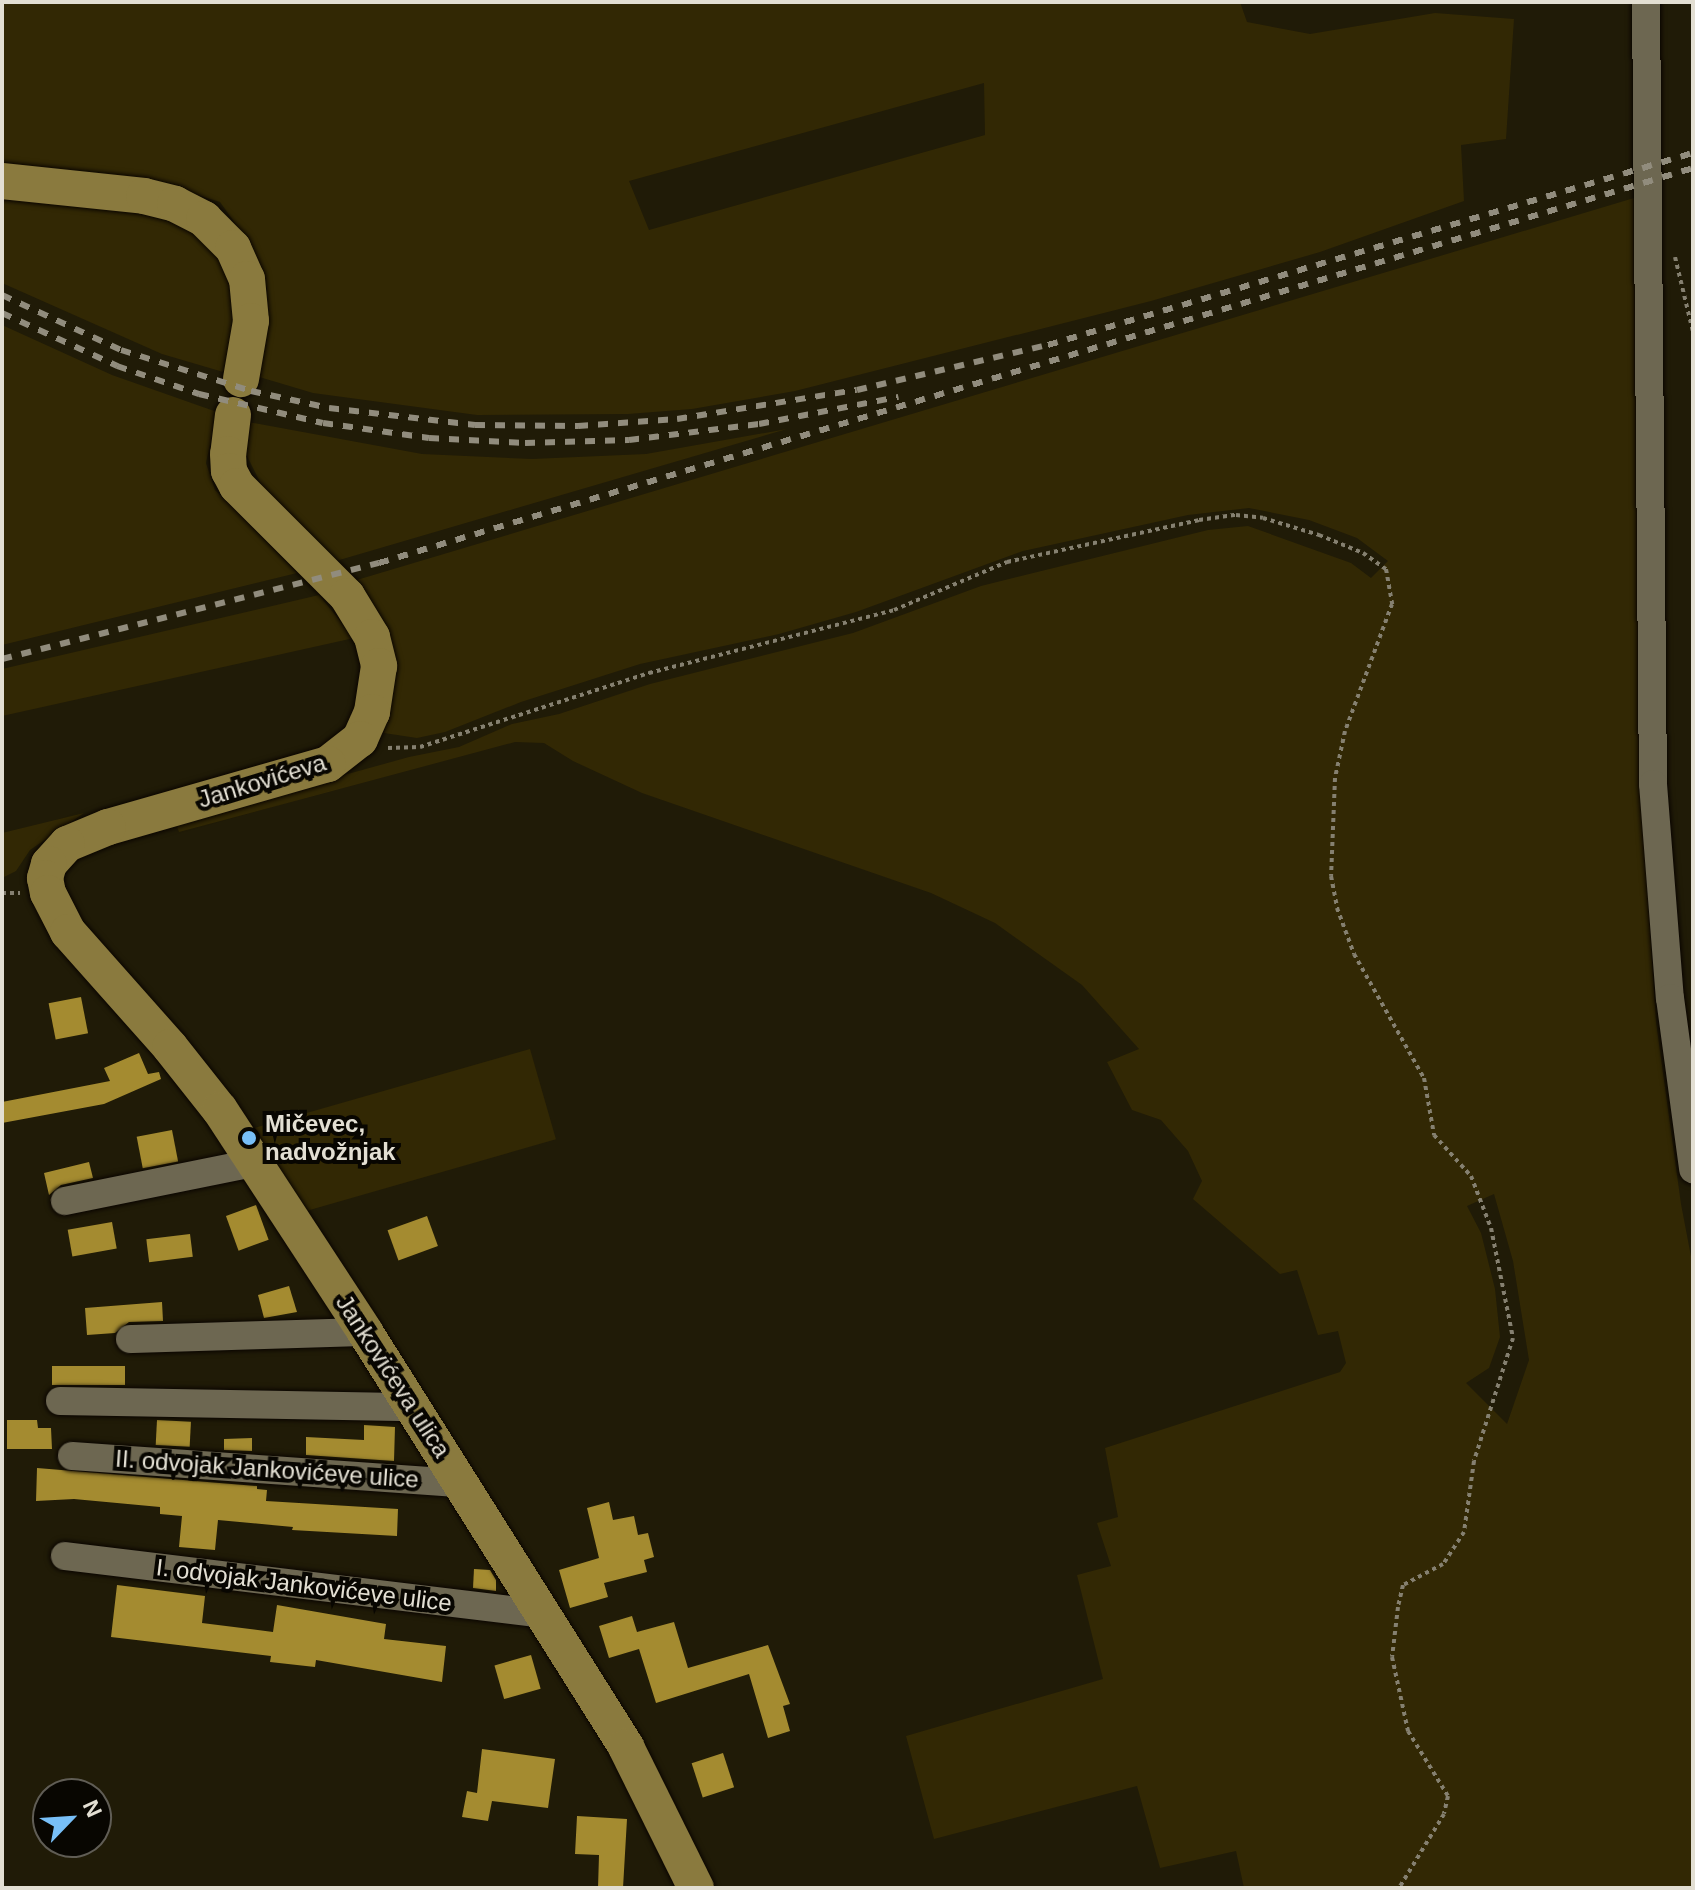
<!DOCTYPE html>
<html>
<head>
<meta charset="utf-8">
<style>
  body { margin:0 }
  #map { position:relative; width:1695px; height:1890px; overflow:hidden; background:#201b07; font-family:Helvetica,sans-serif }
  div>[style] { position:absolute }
  .green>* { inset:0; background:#322804; transform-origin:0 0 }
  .building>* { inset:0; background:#a48b30; transform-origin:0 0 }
  .path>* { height:4px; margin-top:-2px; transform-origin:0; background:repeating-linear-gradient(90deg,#858070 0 4px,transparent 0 8px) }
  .roads { filter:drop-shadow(0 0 2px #0a0500) drop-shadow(0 0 2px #0a0500) }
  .minor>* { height:28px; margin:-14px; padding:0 14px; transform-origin:14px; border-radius:14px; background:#6d6751 }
  .major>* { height:36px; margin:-18px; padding:0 18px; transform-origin:18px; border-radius:18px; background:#8a7a3e }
  .rail>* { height:6px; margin-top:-3px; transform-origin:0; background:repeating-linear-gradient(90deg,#918c7d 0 10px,transparent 0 20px) }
  .dots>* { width:22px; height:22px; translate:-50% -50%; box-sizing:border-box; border:4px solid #080601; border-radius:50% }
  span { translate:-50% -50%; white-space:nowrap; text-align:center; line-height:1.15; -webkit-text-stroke:8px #080601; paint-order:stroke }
  .street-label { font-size:24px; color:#e3dfd3 }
  .poi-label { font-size:24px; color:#e3dfd3; font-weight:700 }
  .left { translate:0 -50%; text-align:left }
  .frame { position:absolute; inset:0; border:4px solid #e3dfd3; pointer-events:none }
  .north { position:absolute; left:32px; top:1778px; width:80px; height:80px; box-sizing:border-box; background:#080601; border:2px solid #605d55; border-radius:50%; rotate:65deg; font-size:22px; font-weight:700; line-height:32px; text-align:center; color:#e3dfd3 }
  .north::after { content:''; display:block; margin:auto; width:28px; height:36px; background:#78bff7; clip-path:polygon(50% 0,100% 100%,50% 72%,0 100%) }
</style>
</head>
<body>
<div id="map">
  <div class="green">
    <div style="clip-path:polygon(evenodd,2px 2px,1240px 2px,1247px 22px,1310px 34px,1435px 13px,1514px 19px,1506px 139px,1461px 145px,1464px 201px,1320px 252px,1151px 301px,795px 391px,692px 409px,628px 414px,477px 415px,313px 393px,256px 376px,266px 337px,267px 288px,247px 240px,220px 202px,191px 193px,2px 170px,2px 2px,984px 83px,985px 135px,649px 230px,629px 181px,984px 83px)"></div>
    <div style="clip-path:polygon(2px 194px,136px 207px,185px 226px,225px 260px,236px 302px,230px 374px,162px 354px,2px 283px)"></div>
    <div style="clip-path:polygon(evenodd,1634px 198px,1641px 793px,1656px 1022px,1681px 1204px,1693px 1267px,1693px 1888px,1244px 1888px,1236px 1851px,1160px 1868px,1137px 1786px,934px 1839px,906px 1736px,1103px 1679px,1077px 1575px,1111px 1566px,1097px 1523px,1118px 1517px,1105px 1448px,1340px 1372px,1346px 1363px,1338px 1331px,1318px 1335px,1297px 1270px,1280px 1274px,1193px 1199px,1202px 1181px,1188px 1151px,1161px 1120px,1132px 1110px,1107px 1062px,1139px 1049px,1082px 985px,995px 923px,931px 893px,642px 793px,573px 761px,544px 743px,515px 742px,179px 832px,175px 822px,409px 757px,459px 747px,512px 724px,559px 714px,650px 684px,853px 633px,981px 586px,1208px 530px,1248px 526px,1351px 563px,1371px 578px,1388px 561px,1357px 538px,1309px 520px,1249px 508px,1188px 515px,1023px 551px,856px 612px,779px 634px,640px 664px,521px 702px,445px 732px,417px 738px,384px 733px,392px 694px,350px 582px,1634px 198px,1494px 1194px,1513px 1261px,1529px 1360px,1507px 1424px,1466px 1383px,1489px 1368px,1500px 1337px,1495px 1289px,1481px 1233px,1467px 1206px,1494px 1194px)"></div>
    <div style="clip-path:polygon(2px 325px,112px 375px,217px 412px,206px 463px,215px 490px,297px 573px,2px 645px)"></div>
    <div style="clip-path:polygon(248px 422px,422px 454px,532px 459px,646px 454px,787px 429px,336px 561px,266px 494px,245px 452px)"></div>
    <div style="clip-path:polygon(319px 595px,354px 638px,2px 716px,2px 669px)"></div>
    <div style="clip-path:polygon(84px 813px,30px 850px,16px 871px,2px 878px,2px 833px)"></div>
    <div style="left:530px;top:1049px;width:94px;height:286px;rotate:74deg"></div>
  </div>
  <div class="building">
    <div style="left:81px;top:997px;width:37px;height:33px;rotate:79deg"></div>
    <div style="clip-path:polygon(139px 1053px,148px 1074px,159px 1072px,161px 1079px,104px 1104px,2px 1123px,2px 1102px,110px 1081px,104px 1068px)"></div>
    <div style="left:172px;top:1130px;width:32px;height:36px;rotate:79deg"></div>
    <div style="clip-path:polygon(89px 1162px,93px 1178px,61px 1185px,49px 1195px,44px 1173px)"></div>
    <div style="left:256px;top:1205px;width:37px;height:32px;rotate:70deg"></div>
    <div style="left:427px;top:1216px;width:32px;height:42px;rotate:70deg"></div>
    <div style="left:112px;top:1222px;width:27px;height:45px;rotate:80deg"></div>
    <div style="left:190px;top:1234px;width:23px;height:44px;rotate:83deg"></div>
    <div style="clip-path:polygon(289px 1286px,297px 1312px,264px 1318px,258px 1295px)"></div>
    <div style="clip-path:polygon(162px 1302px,163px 1321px,129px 1322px,115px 1333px,87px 1335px,85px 1308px)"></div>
    <div style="left:125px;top:1366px;width:19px;height:73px;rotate:90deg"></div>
    <div style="clip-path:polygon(7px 1420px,37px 1420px,38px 1428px,51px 1428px,52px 1449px,7px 1449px)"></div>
    <div style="left:157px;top:1420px;width:34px;height:25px;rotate:3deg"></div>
    <div style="clip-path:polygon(364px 1425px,395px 1427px,394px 1461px,306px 1455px,306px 1437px,364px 1440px)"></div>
    <div style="clip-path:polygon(252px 1438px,252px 1451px,224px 1450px,224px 1439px)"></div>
    <div style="clip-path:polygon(37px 1468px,257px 1486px,257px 1489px,267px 1490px,266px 1501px,398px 1509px,397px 1536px,292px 1530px,293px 1527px,218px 1520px,215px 1550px,179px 1547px,182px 1516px,160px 1514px,160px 1507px,74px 1499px,36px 1501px)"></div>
    <div style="clip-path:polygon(609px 1502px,613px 1520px,634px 1516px,638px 1535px,648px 1533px,654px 1557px,644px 1560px,647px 1572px,604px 1583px,608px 1597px,570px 1608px,559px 1570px,599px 1558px,587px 1508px)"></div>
    <div style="clip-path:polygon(474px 1569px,490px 1570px,496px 1580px,496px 1591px,473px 1588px)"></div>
    <div style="clip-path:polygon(117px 1585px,205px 1596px,202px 1623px,273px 1632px,277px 1605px,386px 1624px,384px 1639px,446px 1646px,442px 1682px,316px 1660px,315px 1667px,270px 1662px,271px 1656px,111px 1637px)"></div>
    <div style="clip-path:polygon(632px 1616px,637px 1632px,674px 1622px,688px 1668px,768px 1645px,790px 1704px,783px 1706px,790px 1731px,768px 1738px,749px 1674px,656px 1703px,639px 1649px,609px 1658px,599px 1626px)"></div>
    <div style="left:531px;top:1655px;width:35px;height:38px;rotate:74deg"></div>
    <div style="clip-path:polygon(482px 1749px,555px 1759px,548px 1808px,492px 1801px,488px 1821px,462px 1817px,467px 1791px,477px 1793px)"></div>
    <div style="left:723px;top:1753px;width:36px;height:33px;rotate:72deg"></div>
    <div style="clip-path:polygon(577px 1816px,627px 1819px,623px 1888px,598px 1888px,599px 1855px,575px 1854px)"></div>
  </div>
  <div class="path">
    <div style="left:1675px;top:257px;width:77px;rotate:76.5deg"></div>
    <div style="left:388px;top:748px;width:32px;rotate:-2deg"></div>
    <div style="left:420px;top:747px;width:241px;rotate:-17.9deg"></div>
    <div style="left:649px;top:673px;width:253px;rotate:-14.4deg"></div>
    <div style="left:894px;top:610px;width:123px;rotate:-23deg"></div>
    <div style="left:1007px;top:562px;width:197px;rotate:-12.3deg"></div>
    <div style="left:1199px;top:520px;width:37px;rotate:-8deg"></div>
    <div style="left:1236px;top:515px;width:27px;rotate:6deg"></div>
    <div style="left:1263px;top:518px;width:59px;rotate:16.9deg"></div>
    <div style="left:1319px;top:535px;width:48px;rotate:22.2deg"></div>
    <div style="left:1363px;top:553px;width:28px;rotate:35deg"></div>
    <div style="left:1386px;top:569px;width:36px;rotate:80deg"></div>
    <div style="left:1392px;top:604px;width:135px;rotate:110.3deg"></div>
    <div style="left:1345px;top:731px;width:48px;rotate:102deg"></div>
    <div style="left:1335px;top:778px;width:98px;rotate:92.3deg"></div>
    <div style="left:1331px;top:876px;width:33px;rotate:79deg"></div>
    <div style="left:1337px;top:908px;width:49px;rotate:69.7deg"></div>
    <div style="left:1354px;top:954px;width:142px;rotate:60.6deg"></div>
    <div style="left:1424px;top:1078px;width:58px;rotate:80deg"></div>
    <div style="left:1434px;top:1135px;width:55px;rotate:47.9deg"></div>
    <div style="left:1471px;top:1176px;width:56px;rotate:69deg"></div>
    <div style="left:1491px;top:1228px;width:112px;rotate:78.7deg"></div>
    <div style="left:1513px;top:1338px;width:129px;rotate:107.6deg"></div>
    <div style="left:1474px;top:1461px;width:72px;rotate:98deg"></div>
    <div style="left:1464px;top:1532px;width:38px;rotate:123deg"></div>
    <div style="left:1443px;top:1564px;width:45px;rotate:152.3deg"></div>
    <div style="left:1403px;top:1585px;width:23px;rotate:103deg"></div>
    <div style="left:1398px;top:1607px;width:50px;rotate:96.8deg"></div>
    <div style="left:1392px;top:1657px;width:76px;rotate:77.8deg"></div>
    <div style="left:1408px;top:1731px;width:76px;rotate:58.4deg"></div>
    <div style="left:1448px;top:1796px;width:18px;rotate:103deg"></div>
    <div style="left:1444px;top:1814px;width:87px;rotate:121.3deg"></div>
    <div style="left:2px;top:893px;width:18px"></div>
  </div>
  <div class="roads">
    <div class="minor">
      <div style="left:1646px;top:2px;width:782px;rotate:89.49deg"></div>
      <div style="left:1653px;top:784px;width:215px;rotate:85.5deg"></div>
      <div style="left:1670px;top:998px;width:173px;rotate:82.3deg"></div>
      <div style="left:65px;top:1201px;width:193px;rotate:-11.4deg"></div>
      <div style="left:130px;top:1339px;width:235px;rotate:-1.7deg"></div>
      <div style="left:60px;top:1401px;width:354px;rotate:1deg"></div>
      <div style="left:72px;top:1456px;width:390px;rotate:4deg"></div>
      <div style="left:65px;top:1556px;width:482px;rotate:6.9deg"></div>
    </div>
    <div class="major">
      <div style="left:2px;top:181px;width:143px;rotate:6deg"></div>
      <div style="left:144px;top:196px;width:32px;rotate:14deg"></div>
      <div style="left:175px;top:204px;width:33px;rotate:27deg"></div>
      <div style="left:204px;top:219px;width:41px;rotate:45deg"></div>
      <div style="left:233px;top:248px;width:34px;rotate:66deg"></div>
      <div style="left:247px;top:279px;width:42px;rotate:84.6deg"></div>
      <div style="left:251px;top:321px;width:59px;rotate:99.8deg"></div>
      <div style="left:233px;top:415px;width:39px;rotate:97deg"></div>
      <div style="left:228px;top:454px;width:17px;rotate:87deg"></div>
      <div style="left:229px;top:471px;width:17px;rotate:62deg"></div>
      <div style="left:237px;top:486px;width:156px;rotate:45deg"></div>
      <div style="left:347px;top:596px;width:48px;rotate:58.6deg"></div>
      <div style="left:372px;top:637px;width:30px;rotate:76deg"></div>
      <div style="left:379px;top:666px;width:47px;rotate:98.7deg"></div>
      <div style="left:372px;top:712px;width:30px;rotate:114deg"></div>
      <div style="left:360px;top:739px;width:41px;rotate:142deg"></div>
      <div style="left:328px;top:764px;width:229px;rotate:164deg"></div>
      <div style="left:108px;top:827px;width:44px;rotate:157.5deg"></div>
      <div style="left:67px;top:844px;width:27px;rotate:132deg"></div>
      <div style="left:49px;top:864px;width:15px;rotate:106deg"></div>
      <div style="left:45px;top:878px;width:15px;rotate:79deg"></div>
      <div style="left:48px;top:893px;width:44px;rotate:62.9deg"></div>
      <div style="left:68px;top:932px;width:154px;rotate:48.4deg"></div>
      <div style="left:170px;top:1047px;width:80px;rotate:51.6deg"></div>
      <div style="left:220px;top:1110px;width:265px;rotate:56.8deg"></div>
      <div style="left:365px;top:1332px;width:490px;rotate:57.8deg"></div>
      <div style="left:626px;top:1747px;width:157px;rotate:63.6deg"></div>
    </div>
  </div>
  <div class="rail">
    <div style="left:2px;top:295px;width:131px;rotate:24.8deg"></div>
    <div style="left:121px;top:350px;width:136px;rotate:17.5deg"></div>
    <div style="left:251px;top:391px;width:80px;rotate:12.3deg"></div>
    <div style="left:329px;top:408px;width:147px;rotate:6.6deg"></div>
    <div style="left:475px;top:425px;width:103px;rotate:0.6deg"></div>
    <div style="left:578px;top:426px;width:99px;rotate:-4deg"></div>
    <div style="left:677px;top:419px;width:182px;rotate:-9.2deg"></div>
    <div style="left:857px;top:390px;width:196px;rotate:-13.3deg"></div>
    <div style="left:1048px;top:345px;width:673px;rotate:-16.58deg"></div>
    <div style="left:2px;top:313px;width:127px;rotate:24.7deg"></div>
    <div style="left:117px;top:366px;width:87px;rotate:18.9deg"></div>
    <div style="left:199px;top:394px;width:127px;rotate:13.2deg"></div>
    <div style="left:323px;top:423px;width:107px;rotate:8.1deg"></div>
    <div style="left:429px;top:438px;width:96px;rotate:3deg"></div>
    <div style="left:525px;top:443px;width:104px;rotate:-1.7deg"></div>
    <div style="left:629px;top:440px;width:131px;rotate:-7deg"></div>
    <div style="left:759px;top:424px;width:142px;rotate:-11deg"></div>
    <div style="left:2px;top:659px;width:389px;rotate:-14.3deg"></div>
    <div style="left:379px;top:563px;width:1372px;rotate:-16.73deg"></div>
  </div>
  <div class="dots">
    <div style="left:249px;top:1138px;background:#78bff7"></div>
  </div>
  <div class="street-label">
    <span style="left:262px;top:781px;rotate:-17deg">Jankovićeva</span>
    <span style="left:393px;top:1376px;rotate:57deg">Jankovićeva ulica</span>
    <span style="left:267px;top:1469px;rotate:4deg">II. odvojak Jankovićeve ulice</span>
    <span style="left:304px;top:1585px;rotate:7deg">I. odvojak Jankovićeve ulice</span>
  </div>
  <div class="poi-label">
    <span class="left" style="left:265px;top:1138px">Mičevec,<br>nadvožnjak</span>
  </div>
  <div class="frame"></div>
  <div class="north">N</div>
</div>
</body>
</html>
